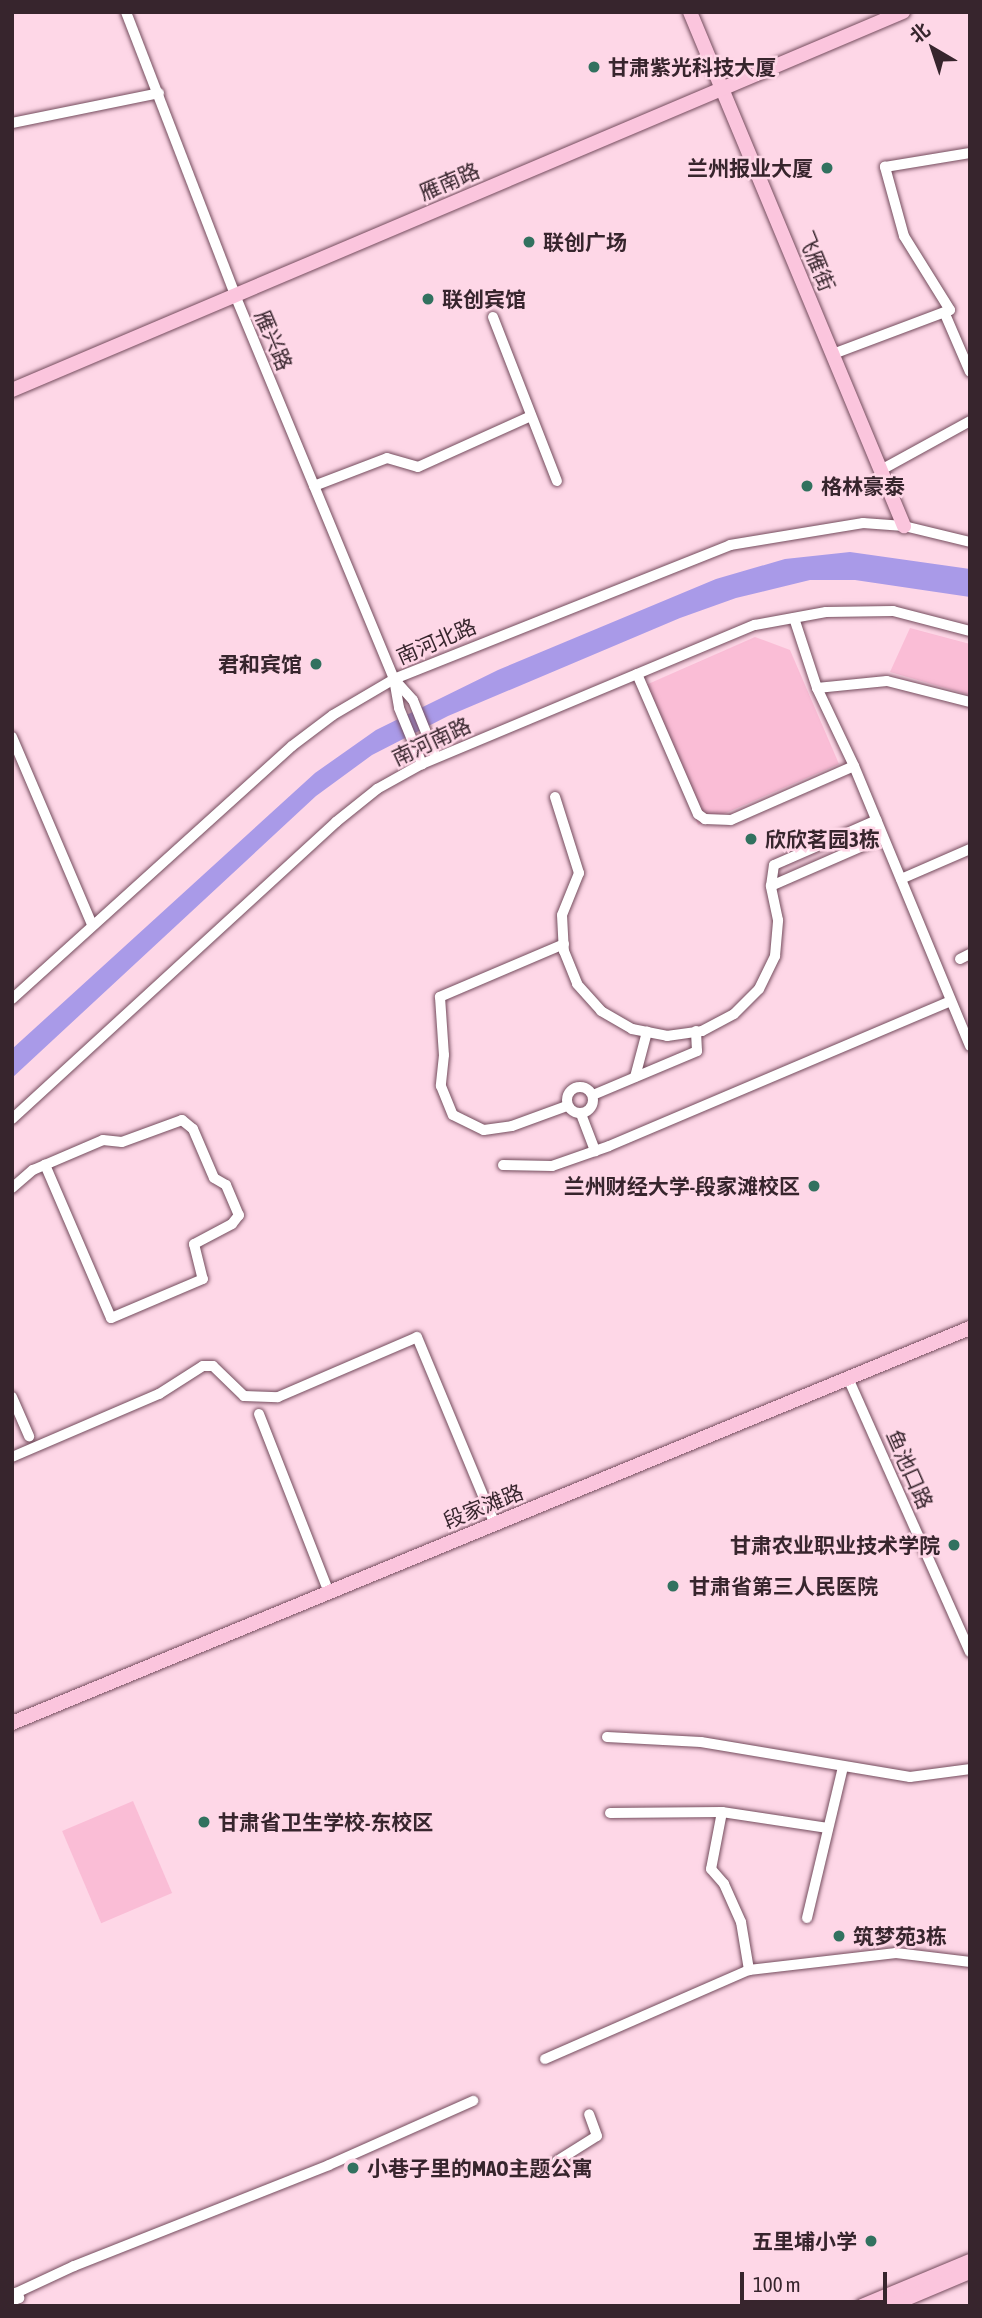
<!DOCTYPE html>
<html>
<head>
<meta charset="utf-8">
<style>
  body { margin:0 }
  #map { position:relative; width:982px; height:2318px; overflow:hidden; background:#fed7e7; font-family:"Asap Condensed","Noto Sans SC",sans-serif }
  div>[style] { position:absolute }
  .green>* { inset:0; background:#fabdd6; transform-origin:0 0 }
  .water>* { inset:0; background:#a99ae8 }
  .roads { filter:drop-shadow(0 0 2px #744c5d) drop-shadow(0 0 2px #744c5d) }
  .minor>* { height:10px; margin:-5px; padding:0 5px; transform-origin:5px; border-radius:5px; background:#fff }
  .minor>.ring { margin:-5px; padding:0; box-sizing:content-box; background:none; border:10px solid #fff; border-radius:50% }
  .major>* { height:14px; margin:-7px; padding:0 7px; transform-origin:7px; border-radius:7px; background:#fbc5dd }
  .dots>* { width:19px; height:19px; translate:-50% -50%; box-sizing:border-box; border:4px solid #fed7e7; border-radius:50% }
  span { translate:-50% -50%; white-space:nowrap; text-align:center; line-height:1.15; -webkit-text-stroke:5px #fed7e7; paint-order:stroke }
  .poi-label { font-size:21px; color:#37252d; font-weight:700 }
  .left { translate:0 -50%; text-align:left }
  .right { translate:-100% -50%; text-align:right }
  .street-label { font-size:21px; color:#37252d }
  .frame { position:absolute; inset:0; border:14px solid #37252d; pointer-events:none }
  .north { position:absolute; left:898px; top:14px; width:70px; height:70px; -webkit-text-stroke:5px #fed7e7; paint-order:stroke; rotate:321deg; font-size:19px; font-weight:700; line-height:28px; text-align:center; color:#37252d }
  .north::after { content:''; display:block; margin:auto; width:24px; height:32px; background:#37252d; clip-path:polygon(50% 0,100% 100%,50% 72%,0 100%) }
  .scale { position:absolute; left:740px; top:2272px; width:147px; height:32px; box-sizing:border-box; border:4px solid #37252d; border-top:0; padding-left:9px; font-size:21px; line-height:24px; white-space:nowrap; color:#37252d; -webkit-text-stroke:5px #fed7e7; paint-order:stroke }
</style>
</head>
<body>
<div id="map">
  <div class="green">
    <div style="clip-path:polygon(910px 628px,970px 644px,970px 695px,890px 672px)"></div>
    <div style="clip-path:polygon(755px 637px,790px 650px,839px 764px,698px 825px,639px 688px)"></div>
    <div style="left:133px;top:1801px;width:100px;height:77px;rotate:67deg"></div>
  </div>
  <div class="water">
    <div style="clip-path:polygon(850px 552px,970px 569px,970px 597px,855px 580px,810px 580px,736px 598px,680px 618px,448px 716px,372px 755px,316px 796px,12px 1078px,12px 1049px,315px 773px,376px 730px,498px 670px,716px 579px,785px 559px)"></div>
  </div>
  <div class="roads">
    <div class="minor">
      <div style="left:126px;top:12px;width:303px;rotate:68.9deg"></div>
      <div style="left:235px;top:295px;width:416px;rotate:67.5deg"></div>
      <div style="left:394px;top:679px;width:29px;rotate:80deg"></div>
      <div style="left:399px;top:708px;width:61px;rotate:67.7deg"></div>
      <div style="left:12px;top:123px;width:150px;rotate:-11.5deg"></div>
      <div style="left:945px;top:314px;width:63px;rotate:66.7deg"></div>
      <div style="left:493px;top:317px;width:176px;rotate:68.7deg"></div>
      <div style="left:833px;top:354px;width:125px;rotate:-20.6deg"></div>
      <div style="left:950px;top:310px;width:87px;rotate:-121.9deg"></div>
      <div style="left:904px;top:236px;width:72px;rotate:-105.4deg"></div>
      <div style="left:885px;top:167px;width:86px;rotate:-9.4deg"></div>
      <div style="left:881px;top:470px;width:102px;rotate:-28.8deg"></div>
      <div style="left:314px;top:486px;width:78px;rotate:-21deg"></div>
      <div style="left:387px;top:458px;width:32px;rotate:16deg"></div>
      <div style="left:418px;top:467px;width:124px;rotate:-24.3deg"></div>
      <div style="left:794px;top:618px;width:74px;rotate:71.8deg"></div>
      <div style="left:817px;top:688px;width:86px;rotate:64.6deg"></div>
      <div style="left:854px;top:766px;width:303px;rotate:67.5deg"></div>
      <div style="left:637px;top:674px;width:153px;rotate:66.5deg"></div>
      <div style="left:698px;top:814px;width:9px;rotate:36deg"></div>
      <div style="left:705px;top:819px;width:26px;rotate:2deg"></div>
      <div style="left:731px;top:820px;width:134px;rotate:-23.7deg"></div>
      <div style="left:394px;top:679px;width:28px;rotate:48deg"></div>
      <div style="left:413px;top:700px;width:61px;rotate:68deg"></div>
      <div style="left:817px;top:688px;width:70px;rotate:-5.7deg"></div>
      <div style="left:887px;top:681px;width:86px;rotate:14.2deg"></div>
      <div style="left:12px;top:737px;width:204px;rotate:66.9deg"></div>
      <div style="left:555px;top:797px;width:80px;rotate:72.5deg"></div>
      <div style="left:579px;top:873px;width:45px;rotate:112deg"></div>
      <div style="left:562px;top:915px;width:36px;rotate:87deg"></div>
      <div style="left:564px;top:951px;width:35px;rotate:68deg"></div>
      <div style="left:577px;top:984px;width:36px;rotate:48deg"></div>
      <div style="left:601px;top:1011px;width:36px;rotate:30deg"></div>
      <div style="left:632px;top:1029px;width:36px;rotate:11deg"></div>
      <div style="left:667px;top:1036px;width:35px;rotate:-8deg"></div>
      <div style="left:702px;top:1031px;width:36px;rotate:-28deg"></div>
      <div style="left:734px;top:1014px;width:35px;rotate:-45deg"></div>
      <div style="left:759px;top:989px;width:37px;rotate:-64deg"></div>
      <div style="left:775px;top:956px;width:36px;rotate:-85deg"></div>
      <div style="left:778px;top:920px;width:35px;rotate:-102deg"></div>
      <div style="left:771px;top:886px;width:21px;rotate:-82deg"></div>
      <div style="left:774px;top:865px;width:112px;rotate:-23.6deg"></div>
      <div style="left:901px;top:879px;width:75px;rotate:-23.5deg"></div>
      <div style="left:771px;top:886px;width:122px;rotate:-23.6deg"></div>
      <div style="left:564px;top:944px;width:135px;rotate:156.9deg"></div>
      <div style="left:440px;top:997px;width:58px;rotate:86.1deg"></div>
      <div style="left:444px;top:1055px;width:31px;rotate:96deg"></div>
      <div style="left:441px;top:1086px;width:31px;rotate:68deg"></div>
      <div style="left:453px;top:1115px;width:34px;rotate:26deg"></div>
      <div style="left:484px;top:1130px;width:28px;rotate:-8deg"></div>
      <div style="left:512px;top:1126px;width:59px;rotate:-20deg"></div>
      <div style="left:960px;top:959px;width:11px;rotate:-27deg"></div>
      <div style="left:12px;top:999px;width:377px;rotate:-42.1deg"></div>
      <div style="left:292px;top:746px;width:51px;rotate:-37.1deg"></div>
      <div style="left:333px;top:715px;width:71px;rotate:-30.5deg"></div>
      <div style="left:394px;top:679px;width:362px;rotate:-21.7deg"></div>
      <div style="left:730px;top:545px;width:135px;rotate:-9.4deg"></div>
      <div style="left:863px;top:523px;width:41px;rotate:4.2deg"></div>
      <div style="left:904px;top:526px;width:68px;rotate:13.6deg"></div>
      <div style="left:635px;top:1077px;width:47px;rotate:-75.1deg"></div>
      <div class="ring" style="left:567px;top:1087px;width:16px;height:16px"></div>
      <div style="left:593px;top:1095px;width:113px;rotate:-22.9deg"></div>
      <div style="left:697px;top:1051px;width:20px;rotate:-93deg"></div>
      <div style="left:581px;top:1114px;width:40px;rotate:69deg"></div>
      <div style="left:12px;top:1119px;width:440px;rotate:-42.5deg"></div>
      <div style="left:336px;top:822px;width:53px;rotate:-38.8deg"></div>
      <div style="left:377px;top:789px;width:51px;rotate:-29.1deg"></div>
      <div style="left:422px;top:764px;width:361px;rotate:-22.7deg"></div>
      <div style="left:755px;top:625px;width:72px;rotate:-10.4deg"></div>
      <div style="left:826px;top:612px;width:67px;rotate:-0.9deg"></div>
      <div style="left:893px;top:611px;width:80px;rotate:14.6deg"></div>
      <div style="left:503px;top:1165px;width:49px;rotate:1.2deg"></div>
      <div style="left:552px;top:1166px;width:60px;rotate:-19.3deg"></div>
      <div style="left:609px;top:1146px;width:371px;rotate:-23deg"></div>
      <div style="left:12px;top:1188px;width:28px;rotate:-41deg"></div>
      <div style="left:33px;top:1170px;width:76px;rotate:-23.2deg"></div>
      <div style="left:103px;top:1140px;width:19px;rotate:6deg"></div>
      <div style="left:122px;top:1142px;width:64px;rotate:-20.1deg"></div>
      <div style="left:182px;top:1120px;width:14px;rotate:39deg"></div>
      <div style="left:193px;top:1129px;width:53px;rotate:66.8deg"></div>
      <div style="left:214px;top:1178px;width:14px;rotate:30deg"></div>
      <div style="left:226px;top:1185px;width:33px;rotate:67deg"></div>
      <div style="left:239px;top:1215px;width:11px;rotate:128deg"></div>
      <div style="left:232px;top:1224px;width:43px;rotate:152.2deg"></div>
      <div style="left:194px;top:1244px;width:36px;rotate:76deg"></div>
      <div style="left:203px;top:1279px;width:100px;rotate:157deg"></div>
      <div style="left:111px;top:1318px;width:167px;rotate:-113.3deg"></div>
      <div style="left:848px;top:1378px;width:300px;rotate:66deg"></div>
      <div style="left:12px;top:1397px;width:43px;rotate:66.4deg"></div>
      <div style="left:259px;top:1414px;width:192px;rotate:68.6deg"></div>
      <div style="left:12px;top:1457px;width:160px;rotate:-23.2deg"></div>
      <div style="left:159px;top:1394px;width:52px;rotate:-32.5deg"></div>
      <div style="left:203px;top:1366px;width:10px"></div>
      <div style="left:213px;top:1366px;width:43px;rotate:44.1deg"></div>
      <div style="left:244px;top:1396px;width:34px;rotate:2deg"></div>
      <div style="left:278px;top:1397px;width:151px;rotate:-23.3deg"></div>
      <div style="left:417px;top:1337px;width:203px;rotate:67.4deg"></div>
      <div style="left:607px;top:1737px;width:94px;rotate:3deg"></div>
      <div style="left:701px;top:1742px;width:212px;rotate:9.5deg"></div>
      <div style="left:910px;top:1777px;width:61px;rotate:-7.6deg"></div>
      <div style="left:722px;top:1812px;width:58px;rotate:100.9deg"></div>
      <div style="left:711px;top:1869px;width:20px;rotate:49deg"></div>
      <div style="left:724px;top:1884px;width:42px;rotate:65.9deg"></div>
      <div style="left:741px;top:1922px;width:49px;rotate:80.5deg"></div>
      <div style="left:610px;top:1813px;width:112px;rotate:-0.5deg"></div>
      <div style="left:722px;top:1812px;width:107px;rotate:8.6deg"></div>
      <div style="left:807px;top:1918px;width:155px;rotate:-76.6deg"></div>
      <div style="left:545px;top:2059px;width:223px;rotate:-23.6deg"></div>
      <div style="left:749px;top:1970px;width:148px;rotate:-6.6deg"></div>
      <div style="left:896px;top:1953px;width:75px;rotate:6.9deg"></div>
      <div style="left:557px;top:2161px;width:47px;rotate:-32deg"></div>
      <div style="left:597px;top:2136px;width:23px;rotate:-110deg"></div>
      <div style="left:12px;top:2301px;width:8px;rotate:-23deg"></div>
      <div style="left:19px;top:2298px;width:6px;rotate:-121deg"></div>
      <div style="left:16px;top:2293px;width:64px;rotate:-25deg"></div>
      <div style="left:74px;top:2266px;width:274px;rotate:-21.6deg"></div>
      <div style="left:329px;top:2165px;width:158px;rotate:-24deg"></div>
    </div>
    <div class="major">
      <div style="left:690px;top:12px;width:557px;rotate:67.4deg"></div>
      <div style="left:12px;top:390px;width:968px;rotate:-22.99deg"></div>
      <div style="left:12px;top:1723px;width:1036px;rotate:-22.41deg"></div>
      <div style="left:862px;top:2306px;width:117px;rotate:-22.6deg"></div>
      <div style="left:889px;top:2306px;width:88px;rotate:-22.8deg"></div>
    </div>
  </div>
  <div class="dots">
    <div style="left:594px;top:67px;background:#32715f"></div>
    <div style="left:827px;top:168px;background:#32715f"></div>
    <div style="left:529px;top:242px;background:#32715f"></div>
    <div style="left:428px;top:299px;background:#32715f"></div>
    <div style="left:807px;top:486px;background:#32715f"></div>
    <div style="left:316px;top:664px;background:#32715f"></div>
    <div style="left:751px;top:839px;background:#32715f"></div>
    <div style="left:814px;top:1186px;background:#32715f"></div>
    <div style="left:954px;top:1545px;background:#32715f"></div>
    <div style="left:673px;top:1586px;background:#32715f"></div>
    <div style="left:204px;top:1822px;background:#32715f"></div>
    <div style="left:839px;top:1936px;background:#32715f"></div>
    <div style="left:353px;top:2168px;background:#32715f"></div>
    <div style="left:871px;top:2241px;background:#32715f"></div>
  </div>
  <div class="poi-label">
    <span class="left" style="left:608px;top:67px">甘肃紫光科技大厦</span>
    <span class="right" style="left:813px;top:168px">兰州报业大厦</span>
    <span class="left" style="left:543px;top:242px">联创广场</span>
    <span class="left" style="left:442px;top:299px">联创宾馆</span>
    <span class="left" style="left:821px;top:486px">格林豪泰</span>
    <span class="right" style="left:302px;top:664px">君和宾馆</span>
    <span class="left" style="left:765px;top:839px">欣欣茗园3栋</span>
    <span class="right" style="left:800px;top:1186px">兰州财经大学-段家滩校区</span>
    <span class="right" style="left:940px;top:1545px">甘肃农业职业技术学院</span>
    <span class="left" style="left:689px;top:1586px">甘肃省第三人民医院</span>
    <span class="left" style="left:218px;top:1822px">甘肃省卫生学校-东校区</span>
    <span class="left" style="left:853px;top:1936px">筑梦苑3栋</span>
    <span class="left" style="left:367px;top:2168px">小巷子里的MAO主题公寓</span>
    <span class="right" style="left:857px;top:2241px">五里埔小学</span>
  </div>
  <div class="street-label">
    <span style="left:449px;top:181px;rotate:-23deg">雁南路</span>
    <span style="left:817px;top:261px;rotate:68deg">飞雁街</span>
    <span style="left:274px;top:340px;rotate:67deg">雁兴路</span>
    <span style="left:436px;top:641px;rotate:-23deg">南河北路</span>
    <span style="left:431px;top:741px;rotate:-25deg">南河南路</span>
    <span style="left:910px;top:1469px;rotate:66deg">鱼池口路</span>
    <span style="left:483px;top:1506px;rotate:-22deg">段家滩路</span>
  </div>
  <div class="frame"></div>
  <div class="north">北</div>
  <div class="scale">100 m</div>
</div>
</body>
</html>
